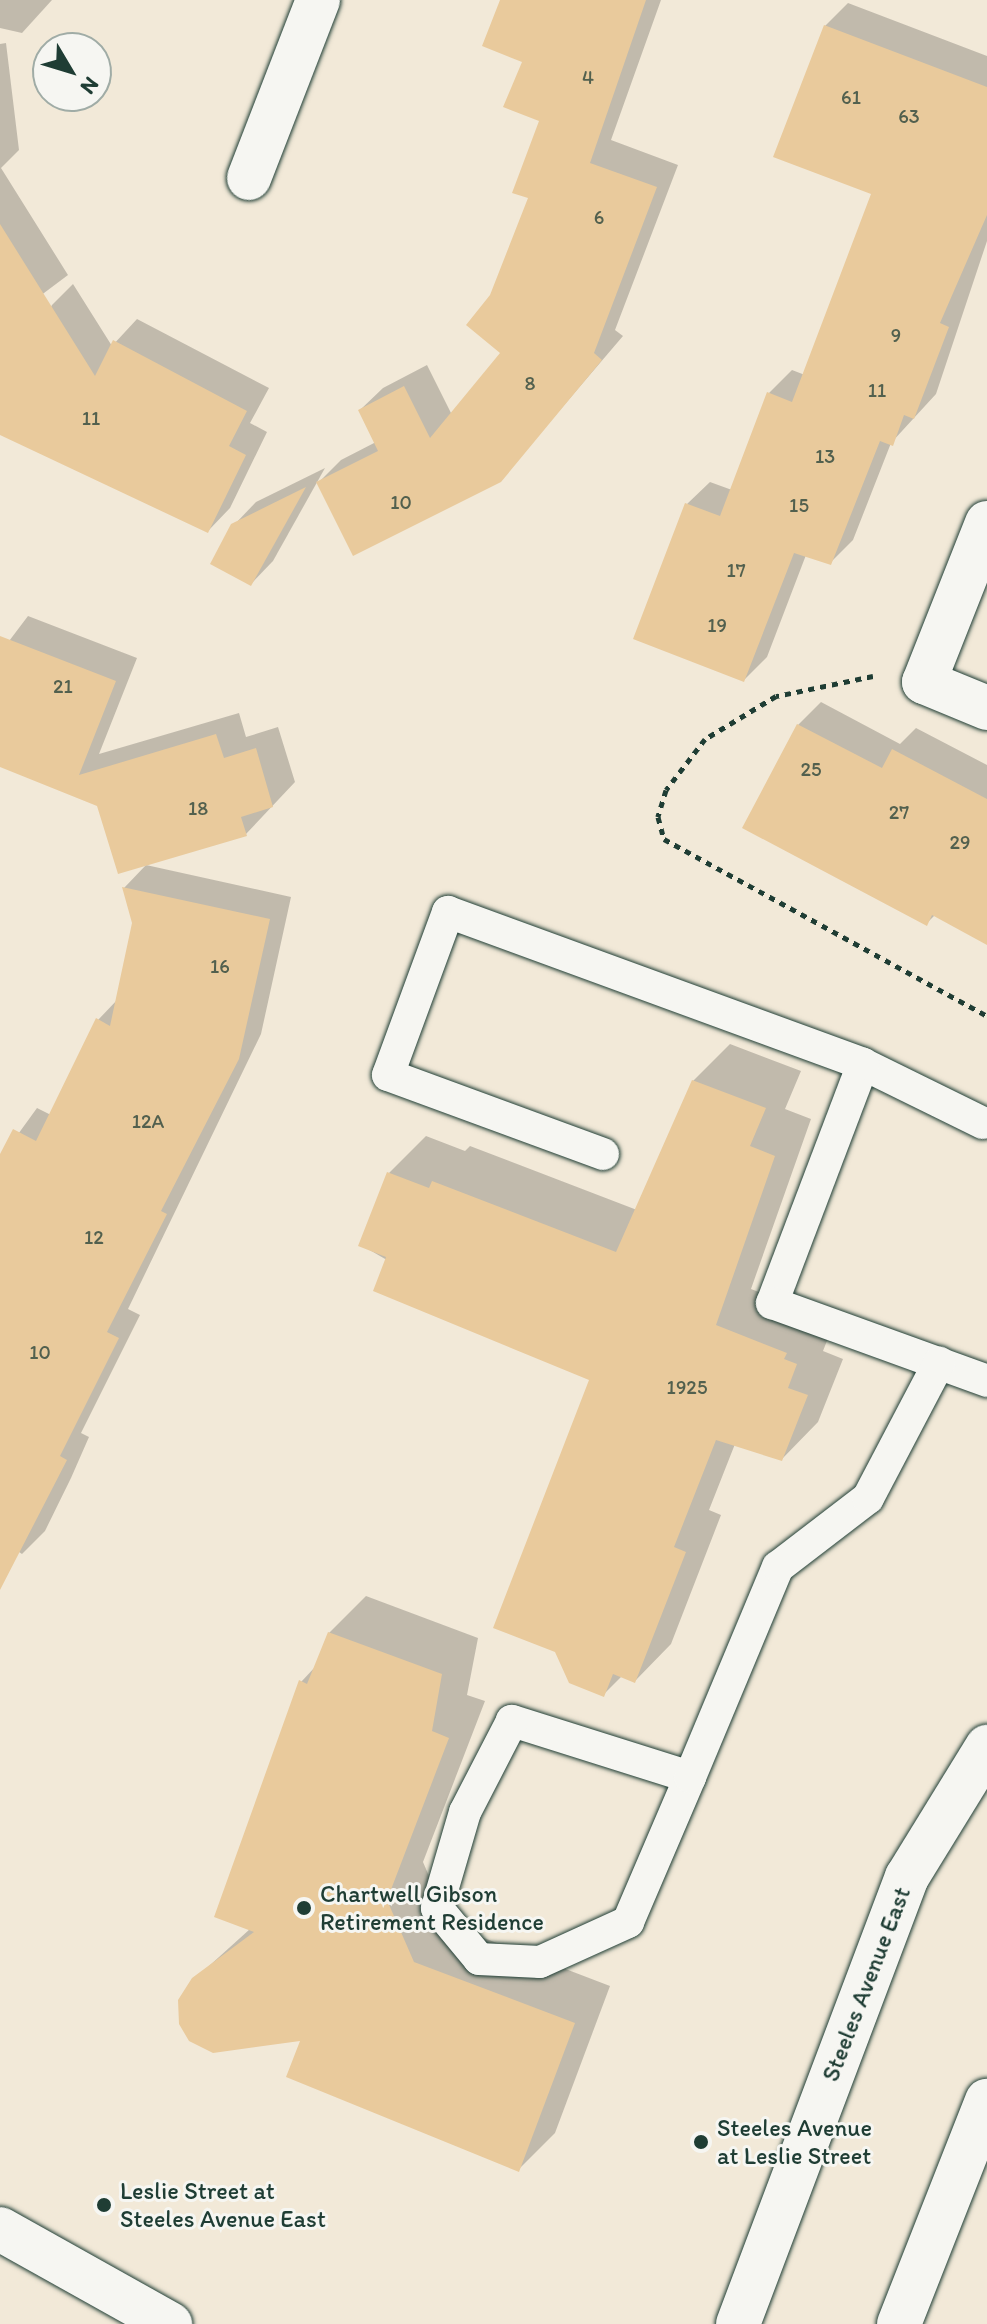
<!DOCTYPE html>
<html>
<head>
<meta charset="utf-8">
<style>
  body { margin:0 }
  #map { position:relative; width:987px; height:2324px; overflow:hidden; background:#f2e9d8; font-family:Itim,sans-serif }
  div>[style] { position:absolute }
  .shadow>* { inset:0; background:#0003 }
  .building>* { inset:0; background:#e9ca9c }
  .path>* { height:5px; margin-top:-2.5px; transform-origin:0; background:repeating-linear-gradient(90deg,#1f3d34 0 6px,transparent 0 12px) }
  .roads { filter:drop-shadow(0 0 2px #1f3d34) drop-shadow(0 0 2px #1f3d34) }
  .service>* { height:32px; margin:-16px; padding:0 16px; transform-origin:16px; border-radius:16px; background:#f6f6f2 }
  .minor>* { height:44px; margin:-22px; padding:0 22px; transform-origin:22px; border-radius:22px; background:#f6f6f2 }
  .secondary>* { height:44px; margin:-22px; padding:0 22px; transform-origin:22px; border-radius:22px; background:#f6f6f2 }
  .dots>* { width:22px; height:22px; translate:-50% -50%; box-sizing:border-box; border:4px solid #f6f6f2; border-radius:50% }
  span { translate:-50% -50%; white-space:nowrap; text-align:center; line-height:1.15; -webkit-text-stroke:6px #f6f6f2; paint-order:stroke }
  .number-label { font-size:20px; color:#52604e }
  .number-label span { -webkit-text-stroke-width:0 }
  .poi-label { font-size:24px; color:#1f3d34 }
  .left { translate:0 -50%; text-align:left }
  .street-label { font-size:24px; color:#1f3d34 }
  .north { position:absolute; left:32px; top:32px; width:80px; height:80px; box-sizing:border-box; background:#f6f6f2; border:2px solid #a0aca6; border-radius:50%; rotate:128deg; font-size:22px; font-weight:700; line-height:32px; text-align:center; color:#1f3d34 }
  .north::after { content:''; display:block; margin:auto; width:28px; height:36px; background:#1f3d34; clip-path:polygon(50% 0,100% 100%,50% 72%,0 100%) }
</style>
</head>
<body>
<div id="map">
  <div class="shadow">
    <div style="clip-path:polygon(0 0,52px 0,22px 33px,0 28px)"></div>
    <div style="clip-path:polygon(502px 0,661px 0,611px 140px,678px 165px,615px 330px,623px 336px,500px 480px,319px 482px,341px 460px,376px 442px,360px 410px,383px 388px,427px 365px,452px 415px,503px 353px,492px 296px,531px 197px,542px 120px)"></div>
    <div style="clip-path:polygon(848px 3px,987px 56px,987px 241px,936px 394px,891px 443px,853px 540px,831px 562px,806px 555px,767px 657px,744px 680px,687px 504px,710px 482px,732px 490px,769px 393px,792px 370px,805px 375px,873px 193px,825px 26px)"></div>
    <div style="clip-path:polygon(6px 43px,19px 150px,1px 168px,68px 275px,0 326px,0 44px)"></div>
    <div style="clip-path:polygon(73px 284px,112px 346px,137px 319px,269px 388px,250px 423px,267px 432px,230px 508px,208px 531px,0 432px,0 405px,52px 305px)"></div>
    <div style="clip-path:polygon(325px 468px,273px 561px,251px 584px,233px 526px,256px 502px)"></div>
    <div style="clip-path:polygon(28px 616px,137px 658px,99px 754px,239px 713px,246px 737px,278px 727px,295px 782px,246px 834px,99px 804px,0 765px,0 653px)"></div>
    <div style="clip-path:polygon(821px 702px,900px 744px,916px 728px,987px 765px,987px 943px,935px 915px,927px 923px,798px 725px)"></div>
    <div style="clip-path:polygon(146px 865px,291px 897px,261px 1034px,128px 1309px,140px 1315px,81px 1433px,89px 1437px,71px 1478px,45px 1531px,22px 1554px,16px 1550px,0 1581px,0 1159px,37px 1108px,51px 1115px,98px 1020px,118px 999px,134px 923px,124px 888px)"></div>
    <div style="clip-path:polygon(730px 1044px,801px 1071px,785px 1109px,811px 1119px,751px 1289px,822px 1316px,832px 1328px,823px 1351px,843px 1359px,818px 1422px,782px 1459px,735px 1444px,709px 1510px,721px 1515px,671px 1644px,635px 1681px,622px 1676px,604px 1694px,592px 1379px,361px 1245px,389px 1173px,426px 1136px,465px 1151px,470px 1146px,637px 1210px,693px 1081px)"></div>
    <div style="clip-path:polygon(366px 1596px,478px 1638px,467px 1695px,485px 1701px,423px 1862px,450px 1925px,610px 1986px,555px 2133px,518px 2170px,303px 2038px,188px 1985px,250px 1929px,301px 1682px,316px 1666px,329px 1633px)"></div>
  </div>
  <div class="building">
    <div style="clip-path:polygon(500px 0,646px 0,590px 163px,657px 187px,594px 353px,602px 360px,501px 482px,353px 556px,316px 482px,378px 451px,358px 410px,404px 386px,430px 438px,500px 353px,466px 325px,490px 295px,528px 198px,512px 193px,539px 121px,503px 107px,522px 62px,482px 46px)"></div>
    <div style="clip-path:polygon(824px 25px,987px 87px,987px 215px,940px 323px,949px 327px,914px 419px,904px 415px,893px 446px,880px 441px,831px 565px,794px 553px,744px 682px,633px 639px,685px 503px,720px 516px,767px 392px,792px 402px,871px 194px,773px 157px)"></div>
    <div style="clip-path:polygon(0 224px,95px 376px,113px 340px,247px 411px,229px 446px,246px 455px,208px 533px,0 435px)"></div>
    <div style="clip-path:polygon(306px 487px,251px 586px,210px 564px,231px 524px)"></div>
    <div style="clip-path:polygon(0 636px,116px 681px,79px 775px,216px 734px,224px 758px,256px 748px,273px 807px,241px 817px,247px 836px,118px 874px,97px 806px,0 767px)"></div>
    <div style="clip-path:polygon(797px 724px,882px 768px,892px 749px,987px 799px,987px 945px,932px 915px,927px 926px,742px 828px)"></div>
    <div style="clip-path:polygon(122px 887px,270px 919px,239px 1059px,161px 1211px,167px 1214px,107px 1332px,119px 1338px,60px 1456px,67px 1460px,0 1590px,0 1154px,13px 1129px,36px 1141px,96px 1018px,110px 1026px,132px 923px)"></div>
    <div style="clip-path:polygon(692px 1080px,766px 1108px,750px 1146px,775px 1156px,716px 1325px,787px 1353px,784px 1359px,797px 1364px,788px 1388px,808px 1395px,782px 1461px,716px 1440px,674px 1547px,686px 1552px,635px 1683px,613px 1674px,604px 1697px,569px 1683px,555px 1652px,493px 1628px,589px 1380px,373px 1291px,386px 1257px,358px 1246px,387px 1172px,429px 1188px,432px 1181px,616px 1252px)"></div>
    <div style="clip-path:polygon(328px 1632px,442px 1674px,432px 1731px,449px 1738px,387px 1900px,414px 1962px,575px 2023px,519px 2172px,286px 2077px,300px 2041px,213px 2053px,189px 2041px,179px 2024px,178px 2000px,192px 1978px,254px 1932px,214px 1917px,299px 1680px,307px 1684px)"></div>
  </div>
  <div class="path">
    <div style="left:873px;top:676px;width:99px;rotate:168.3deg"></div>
    <div style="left:776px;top:696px;width:83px;rotate:148.8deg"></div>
    <div style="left:705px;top:739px;width:64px;rotate:127.4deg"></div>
    <div style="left:666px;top:790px;width:28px;rotate:107deg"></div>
    <div style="left:658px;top:817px;width:23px;rotate:75deg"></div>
    <div style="left:664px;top:839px;width:368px;rotate:28.7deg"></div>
  </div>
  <div class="roads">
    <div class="service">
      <div style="left:983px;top:1123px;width:134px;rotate:-153.8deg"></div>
      <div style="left:863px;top:1064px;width:256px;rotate:110.8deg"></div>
      <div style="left:772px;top:1303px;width:229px;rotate:19.9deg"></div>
      <div style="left:603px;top:1154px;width:229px;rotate:-159.8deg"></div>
      <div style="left:388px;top:1075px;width:174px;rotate:-69.8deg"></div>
      <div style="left:448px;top:912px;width:442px;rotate:20.1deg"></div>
      <div style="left:690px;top:1777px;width:187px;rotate:-162.5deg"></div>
      <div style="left:512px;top:1721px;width:102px;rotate:117.3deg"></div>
      <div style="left:465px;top:1812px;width:100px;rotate:106.3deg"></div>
      <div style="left:437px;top:1908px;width:66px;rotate:50.5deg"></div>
      <div style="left:479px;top:1959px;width:61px;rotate:2.8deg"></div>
      <div style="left:540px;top:1962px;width:97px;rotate:-24.4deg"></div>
      <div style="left:628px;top:1922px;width:158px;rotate:-66.8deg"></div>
      <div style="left:690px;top:1777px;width:228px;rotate:-67.3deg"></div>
      <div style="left:778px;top:1567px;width:113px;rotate:-37.5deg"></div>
      <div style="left:868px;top:1498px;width:153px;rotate:-62.3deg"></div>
    </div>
    <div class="minor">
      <div style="left:249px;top:178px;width:191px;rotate:-68.8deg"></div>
      <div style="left:987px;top:523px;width:171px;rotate:111.6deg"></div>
      <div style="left:924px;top:682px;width:68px;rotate:22.4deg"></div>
    </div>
    <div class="secondary">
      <div style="left:0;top:2229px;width:195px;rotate:29.2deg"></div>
      <div style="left:738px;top:2324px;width:478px;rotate:-69.3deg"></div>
      <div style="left:907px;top:1877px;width:153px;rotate:-58.4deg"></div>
      <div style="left:899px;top:2324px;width:240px;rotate:-68.5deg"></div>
    </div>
  </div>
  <div class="dots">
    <div style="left:304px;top:1908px;background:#1f3d34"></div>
    <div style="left:701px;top:2142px;background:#1f3d34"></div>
    <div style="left:104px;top:2205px;background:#1f3d34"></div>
  </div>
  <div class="number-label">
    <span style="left:588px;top:77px">4</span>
    <span style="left:851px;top:97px">61</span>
    <span style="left:909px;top:116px">63</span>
    <span style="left:599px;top:217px">6</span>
    <span style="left:896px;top:335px">9</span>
    <span style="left:530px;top:383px">8</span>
    <span style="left:877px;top:390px">11</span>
    <span style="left:91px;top:418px">11</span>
    <span style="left:825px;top:456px">13</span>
    <span style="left:401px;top:502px">10</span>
    <span style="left:799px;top:505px">15</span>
    <span style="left:736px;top:570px">17</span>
    <span style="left:717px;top:625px">19</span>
    <span style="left:63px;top:686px">21</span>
    <span style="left:811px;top:769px">25</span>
    <span style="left:198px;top:808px">18</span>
    <span style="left:899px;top:812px">27</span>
    <span style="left:960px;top:842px">29</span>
    <span style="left:220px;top:966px">16</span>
    <span style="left:148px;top:1121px">12A</span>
    <span style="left:94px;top:1237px">12</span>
    <span style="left:40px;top:1352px">10</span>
    <span style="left:687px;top:1387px">1925</span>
  </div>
  <div class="poi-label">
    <span class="left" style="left:320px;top:1908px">Chartwell Gibson<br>Retirement Residence</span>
    <span class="left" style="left:717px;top:2142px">Steeles Avenue<br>at Leslie Street</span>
    <span class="left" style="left:120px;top:2205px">Leslie Street at<br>Steeles Avenue East</span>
  </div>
  <div class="street-label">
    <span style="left:866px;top:1984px;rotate:-69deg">Steeles Avenue East</span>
  </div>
  <div class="north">N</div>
</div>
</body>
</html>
